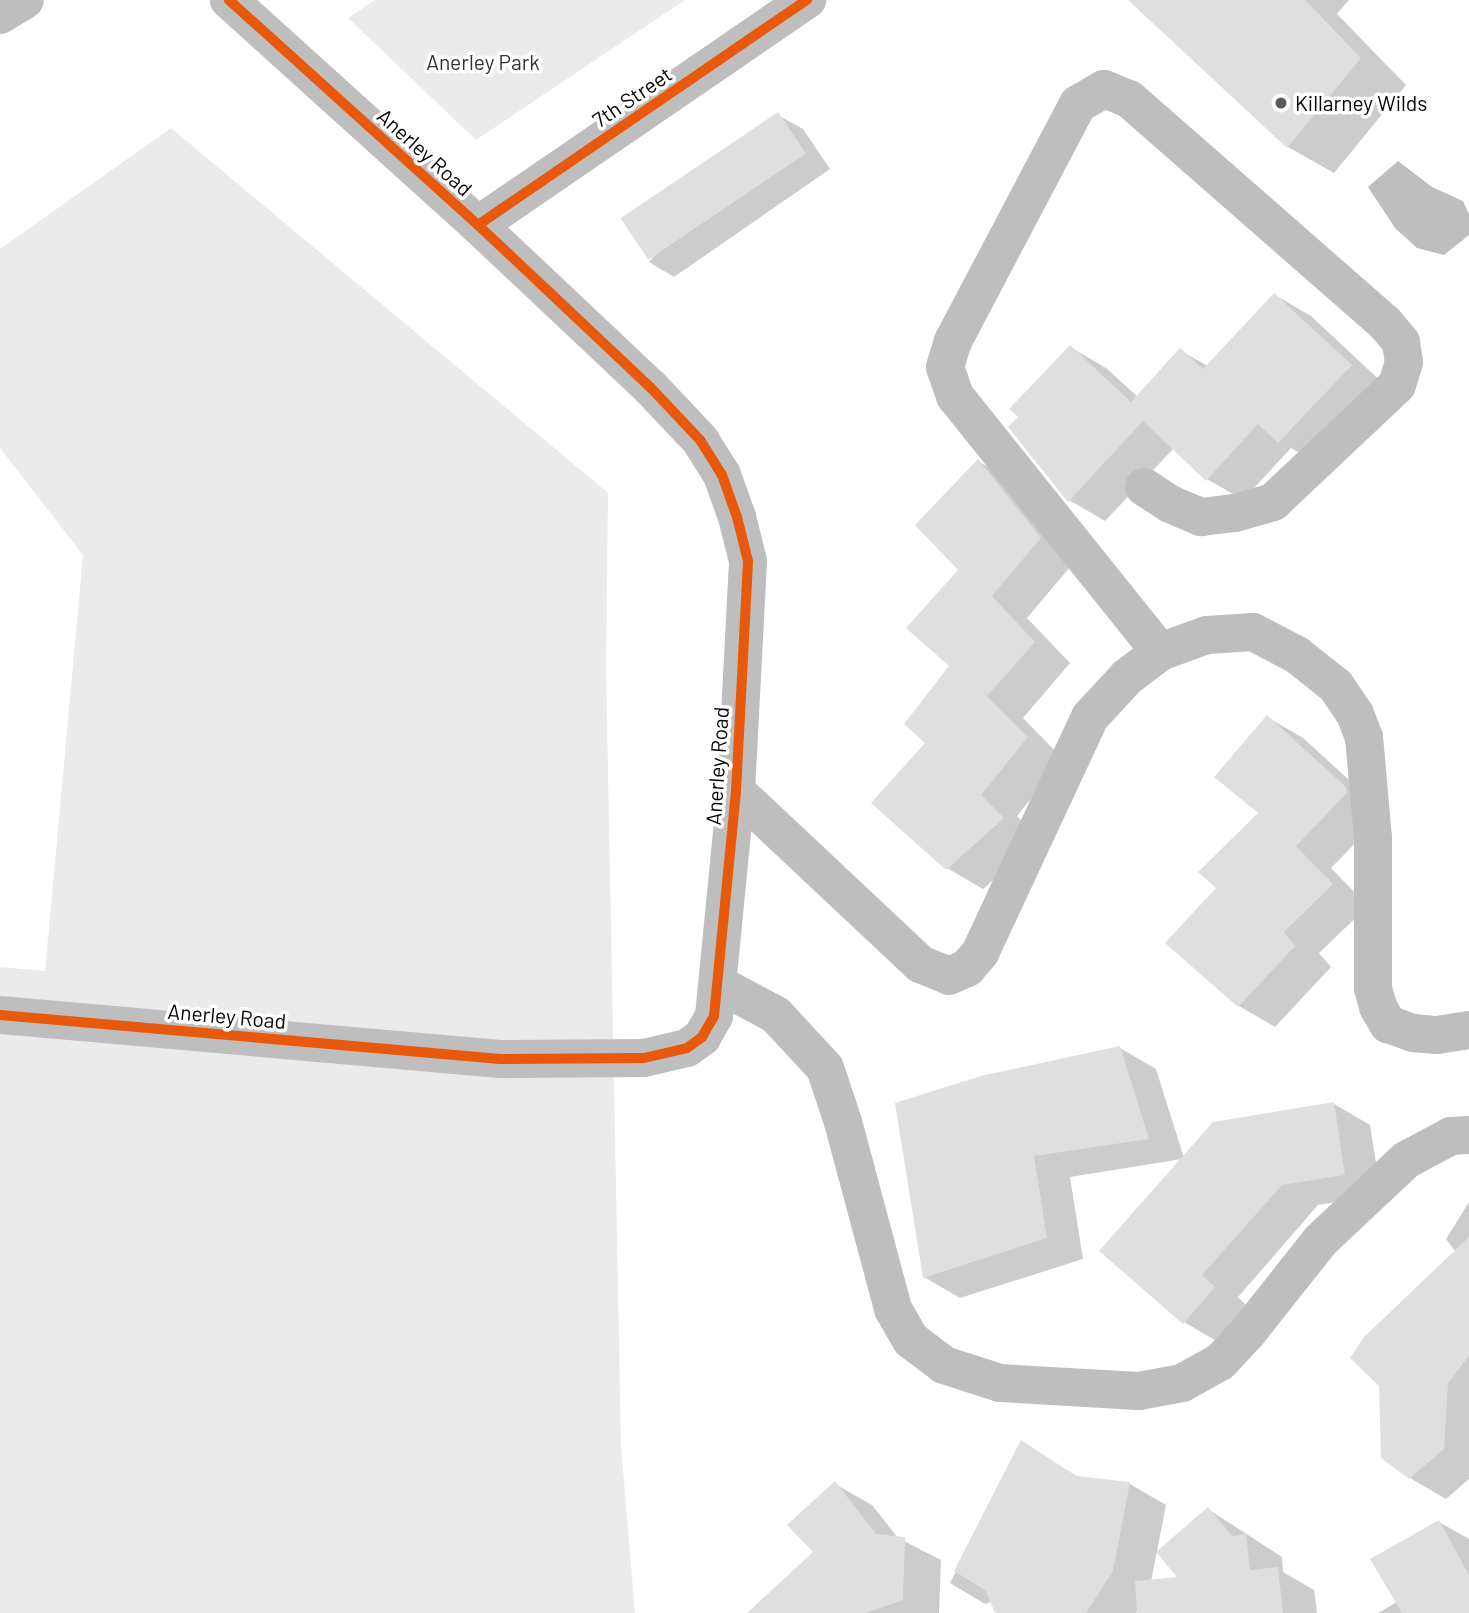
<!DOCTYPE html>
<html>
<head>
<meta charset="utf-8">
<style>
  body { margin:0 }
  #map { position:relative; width:1469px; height:1613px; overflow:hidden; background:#fff; font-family:Barlow,sans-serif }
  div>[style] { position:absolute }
  .green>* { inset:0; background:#ebebeb }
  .water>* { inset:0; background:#bebebe }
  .shadow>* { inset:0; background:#0003 }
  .building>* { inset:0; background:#dfdfdf; transform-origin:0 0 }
  .minor>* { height:38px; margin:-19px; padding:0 19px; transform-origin:19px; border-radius:19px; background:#bebebe }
  .highway>* { height:38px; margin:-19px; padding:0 19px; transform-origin:19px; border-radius:19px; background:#bebebe }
  .cycleway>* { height:10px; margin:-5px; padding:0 5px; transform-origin:5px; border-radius:5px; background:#e8590c }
  .dots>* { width:19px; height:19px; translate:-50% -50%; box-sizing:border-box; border:4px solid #fff; border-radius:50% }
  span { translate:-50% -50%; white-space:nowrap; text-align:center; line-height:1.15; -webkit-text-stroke:7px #fff; paint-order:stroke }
  .park-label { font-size:21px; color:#323232 }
  .street-label { font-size:21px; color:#000 }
  .poi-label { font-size:21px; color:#000 }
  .left { translate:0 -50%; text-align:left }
</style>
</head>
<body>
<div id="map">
  <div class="green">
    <div style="clip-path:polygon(375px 0,685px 0,476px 140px,348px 18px)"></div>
    <div style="clip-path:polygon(171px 128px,608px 493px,606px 668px,621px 1446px,635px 1613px,0 1613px,0 967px,45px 971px,83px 555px,0 448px,0 249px)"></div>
  </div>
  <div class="water">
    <div style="clip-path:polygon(1398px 161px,1432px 187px,1463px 201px,1469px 214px,1469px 235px,1444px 255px,1417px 248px,1395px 228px,1368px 187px)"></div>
  </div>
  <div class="shadow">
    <div style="clip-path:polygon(1131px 0,1349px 0,1337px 14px,1406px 85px,1334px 173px,1288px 147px)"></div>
    <div style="clip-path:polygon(778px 115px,803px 129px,830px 169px,674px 277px,649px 262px)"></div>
    <div style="clip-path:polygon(1275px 295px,1311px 316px,1387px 387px,1315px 462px,1291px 448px,1243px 500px,1207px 479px,1174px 448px,1105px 521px,1069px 500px,1070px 347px,1106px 368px,1138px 397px,1181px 351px,1208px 366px)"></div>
    <div style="clip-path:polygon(978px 461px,1014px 482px,1076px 560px,1027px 618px,1070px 663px,1023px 718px,1063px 759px,1017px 816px,1039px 840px,983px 889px,947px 868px,927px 743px,951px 666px,960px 570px)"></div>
    <div style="clip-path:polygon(1267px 717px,1303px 738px,1382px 810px,1383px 815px,1331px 868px,1368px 906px,1319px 953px,1331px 967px,1275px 1027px,1239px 1006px,1167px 943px,1218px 888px,1260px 813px)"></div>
    <div style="clip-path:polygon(1120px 1048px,1156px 1069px,1184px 1158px,1334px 1104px,1370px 1125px,1381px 1195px,1318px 1205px,1238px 1297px,1250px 1309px,1220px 1343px,1184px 1322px,1182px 1159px,1070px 1177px,1083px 1259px,960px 1298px,924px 1277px)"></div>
    <div style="clip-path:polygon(1469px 1202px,1469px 1479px,1446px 1499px,1410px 1478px,1456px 1252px,1446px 1239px)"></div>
    <div style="clip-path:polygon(1021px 1443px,1080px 1478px,1130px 1484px,1166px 1505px,1149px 1592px,1136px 1613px,1002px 1613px,1012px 1594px,985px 1604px,950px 1583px)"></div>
    <div style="clip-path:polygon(835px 1484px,872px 1505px,898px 1538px,941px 1560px,939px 1613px,793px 1613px,816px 1552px)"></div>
    <div style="clip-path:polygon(1208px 1509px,1282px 1557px,1283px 1572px,1314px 1590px,1317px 1613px,1211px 1613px)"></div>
    <div style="clip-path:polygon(1439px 1522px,1469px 1539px,1469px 1613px,1378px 1613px,1397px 1602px)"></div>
  </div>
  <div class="building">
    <div style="clip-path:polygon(1128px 0,1305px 0,1361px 58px,1287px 148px)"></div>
    <div style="left:778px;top:112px;width:50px;height:190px;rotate:56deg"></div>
    <div style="clip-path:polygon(1274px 293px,1352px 365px,1278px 443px,1258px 424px,1206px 481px,1143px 421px,1068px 502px,1008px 427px,1018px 417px,1009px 409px,1070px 345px,1131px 402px,1180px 348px,1203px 369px)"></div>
    <div style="clip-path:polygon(978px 459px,1041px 538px,992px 596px,1035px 642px,987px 696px,1028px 737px,981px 795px,1004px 818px,946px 870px,871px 803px,925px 743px,904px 724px,949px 666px,906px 628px,958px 570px,915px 525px)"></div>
    <div style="clip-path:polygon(1267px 715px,1346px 787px,1347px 793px,1296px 846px,1333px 884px,1284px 932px,1295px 946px,1238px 1007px,1165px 943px,1216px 888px,1198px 872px,1258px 813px,1214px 777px)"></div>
    <div style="clip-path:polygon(1120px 1046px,1149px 1139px,1034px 1156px,1047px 1238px,923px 1278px,895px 1103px,981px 1076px)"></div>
    <div style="clip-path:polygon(1334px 1102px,1345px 1175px,1282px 1185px,1202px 1275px,1215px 1287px,1183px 1324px,1099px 1251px,1213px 1122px)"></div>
    <div style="clip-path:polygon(1469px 1237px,1469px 1356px,1448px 1383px,1444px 1449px,1409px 1479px,1381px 1458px,1379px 1386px,1350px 1358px,1364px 1337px)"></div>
    <div style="clip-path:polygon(1021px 1440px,1076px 1476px,1130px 1482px,1113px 1571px,1086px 1613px,995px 1613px,986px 1591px,954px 1571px)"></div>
    <div style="clip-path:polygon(835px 1481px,876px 1534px,905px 1537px,903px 1600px,865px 1613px,747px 1613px,813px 1552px,787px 1525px)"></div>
    <div style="clip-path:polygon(1208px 1507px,1232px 1536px,1246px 1534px,1250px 1570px,1278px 1567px,1283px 1613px,1137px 1613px,1135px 1581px,1177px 1577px,1156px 1552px)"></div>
    <div style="clip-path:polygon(1439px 1520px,1469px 1575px,1469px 1613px,1402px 1613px,1370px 1559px)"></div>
  </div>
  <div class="minor">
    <div style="left:478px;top:225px;width:399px;rotate:-34.4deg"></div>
    <div style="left:1144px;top:487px;width:31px;rotate:33deg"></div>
    <div style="left:1170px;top:504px;width:34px;rotate:23deg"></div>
    <div style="left:1201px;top:517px;width:34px;rotate:-7deg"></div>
    <div style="left:1235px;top:513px;width:40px;rotate:-16deg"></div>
    <div style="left:1273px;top:502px;width:170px;rotate:-43.3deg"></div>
    <div style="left:1397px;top:385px;width:24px;rotate:-73deg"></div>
    <div style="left:1404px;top:362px;width:20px;rotate:-99deg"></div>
    <div style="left:1401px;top:342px;width:25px;rotate:-130deg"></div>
    <div style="left:1385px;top:323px;width:340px;rotate:-138.8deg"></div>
    <div style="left:1129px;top:99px;width:27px;rotate:-158deg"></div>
    <div style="left:1104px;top:89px;width:30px;rotate:150deg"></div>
    <div style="left:1078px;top:104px;width:268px;rotate:117.8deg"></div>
    <div style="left:953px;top:341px;width:27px;rotate:107deg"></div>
    <div style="left:945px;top:367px;width:31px;rotate:71deg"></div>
    <div style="left:955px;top:396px;width:328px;rotate:51.3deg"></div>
    <div style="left:736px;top:791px;width:253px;rotate:43.2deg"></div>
    <div style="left:920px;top:964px;width:31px;rotate:22deg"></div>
    <div style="left:949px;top:976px;width:20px;rotate:-24deg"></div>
    <div style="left:967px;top:968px;width:20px;rotate:-49deg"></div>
    <div style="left:980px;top:953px;width:260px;rotate:-65deg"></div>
    <div style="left:1090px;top:717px;width:54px;rotate:-47.2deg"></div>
    <div style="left:1127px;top:677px;width:41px;rotate:-37.1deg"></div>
    <div style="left:1160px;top:652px;width:50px;rotate:-19.9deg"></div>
    <div style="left:1207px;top:635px;width:46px;rotate:-3.7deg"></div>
    <div style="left:1253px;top:632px;width:50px;rotate:27.6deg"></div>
    <div style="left:1297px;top:655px;width:50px;rotate:38.5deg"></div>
    <div style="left:1336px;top:686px;width:34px;rotate:56deg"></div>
    <div style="left:1355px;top:714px;width:25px;rotate:69deg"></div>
    <div style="left:1364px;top:737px;width:101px;rotate:84.9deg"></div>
    <div style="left:1373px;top:838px;width:150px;rotate:90deg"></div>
    <div style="left:1373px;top:988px;width:20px;rotate:75deg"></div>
    <div style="left:1378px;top:1007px;width:20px;rotate:60deg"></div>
    <div style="left:1388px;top:1024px;width:27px;rotate:20deg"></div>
    <div style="left:1413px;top:1033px;width:24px;rotate:5deg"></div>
    <div style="left:1437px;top:1035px;width:32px;rotate:-9deg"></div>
    <div style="left:718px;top:984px;width:66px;rotate:28.1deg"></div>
    <div style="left:776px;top:1015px;width:72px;rotate:47.2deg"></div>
    <div style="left:825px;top:1068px;width:57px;rotate:71.6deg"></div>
    <div style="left:843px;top:1122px;width:194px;rotate:75deg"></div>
    <div style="left:893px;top:1309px;width:36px;rotate:60deg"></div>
    <div style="left:911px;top:1340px;width:41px;rotate:37.1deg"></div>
    <div style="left:944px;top:1365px;width:59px;rotate:17.8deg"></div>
    <div style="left:1000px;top:1383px;width:139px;rotate:3.3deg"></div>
    <div style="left:1139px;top:1391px;width:44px;rotate:-10.5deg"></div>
    <div style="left:1182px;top:1383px;width:43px;rotate:-28.9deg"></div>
    <div style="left:1220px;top:1362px;width:41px;rotate:-47deg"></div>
    <div style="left:1248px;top:1332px;width:116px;rotate:-51.6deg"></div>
    <div style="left:1320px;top:1241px;width:118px;rotate:-43.3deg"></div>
    <div style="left:1406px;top:1160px;width:51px;rotate:-28.1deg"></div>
    <div style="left:1451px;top:1136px;width:18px;rotate:-3deg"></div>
    <div style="left:0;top:1015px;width:502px;rotate:5.03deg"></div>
    <div style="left:500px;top:1059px;width:144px;rotate:-0.4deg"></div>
    <div style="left:644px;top:1058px;width:44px;rotate:-13.1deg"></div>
    <div style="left:687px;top:1048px;width:19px;rotate:-36deg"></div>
    <div style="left:702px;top:1037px;width:24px;rotate:-60deg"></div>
    <div style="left:714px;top:1016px;width:226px;rotate:-84.4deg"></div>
    <div style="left:736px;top:791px;width:230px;rotate:-87deg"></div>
    <div style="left:748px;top:561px;width:45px;rotate:-104deg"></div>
    <div style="left:737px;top:517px;width:45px;rotate:-109.7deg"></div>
    <div style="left:722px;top:475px;width:40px;rotate:-122deg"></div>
    <div style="left:701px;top:441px;width:73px;rotate:-133.3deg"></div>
    <div style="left:651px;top:388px;width:238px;rotate:-136.7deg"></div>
    <div style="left:478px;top:225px;width:336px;rotate:-137.9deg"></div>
  </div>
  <div class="highway">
    <div style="left:0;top:15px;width:29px;rotate:-31deg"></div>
  </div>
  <div class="cycleway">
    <div style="left:478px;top:225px;width:399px;rotate:-34.4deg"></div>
    <div style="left:0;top:1015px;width:502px;rotate:5.03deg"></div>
    <div style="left:500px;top:1059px;width:144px;rotate:-0.4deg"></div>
    <div style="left:644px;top:1058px;width:44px;rotate:-13.1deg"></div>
    <div style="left:687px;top:1048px;width:19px;rotate:-36deg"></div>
    <div style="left:702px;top:1037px;width:24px;rotate:-60deg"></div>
    <div style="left:714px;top:1016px;width:226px;rotate:-84.4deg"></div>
    <div style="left:736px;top:791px;width:230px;rotate:-87deg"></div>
    <div style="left:748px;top:561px;width:45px;rotate:-104deg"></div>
    <div style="left:737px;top:517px;width:45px;rotate:-109.7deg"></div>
    <div style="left:722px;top:475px;width:40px;rotate:-122deg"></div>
    <div style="left:701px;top:441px;width:73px;rotate:-133.3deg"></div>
    <div style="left:651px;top:388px;width:238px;rotate:-136.7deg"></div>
    <div style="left:478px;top:225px;width:336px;rotate:-137.9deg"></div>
  </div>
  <div class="dots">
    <div style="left:1281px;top:103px;background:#595959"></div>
  </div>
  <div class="park-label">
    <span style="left:483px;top:62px">Anerley Park</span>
  </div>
  <div class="street-label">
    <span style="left:632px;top:97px;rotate:-34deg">7th Street</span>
    <span style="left:425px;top:152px;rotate:42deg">Anerley Road</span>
    <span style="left:717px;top:766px;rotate:-86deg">Anerley Road</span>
    <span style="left:227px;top:1016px;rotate:5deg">Anerley Road</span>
  </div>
  <div class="poi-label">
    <span class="left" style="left:1295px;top:103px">Killarney Wilds</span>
  </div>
</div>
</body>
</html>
